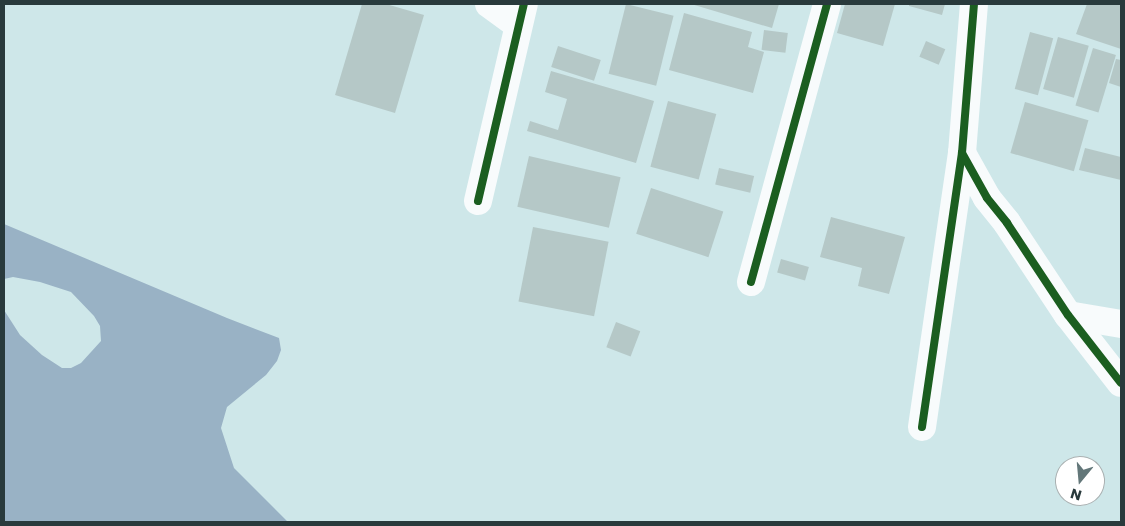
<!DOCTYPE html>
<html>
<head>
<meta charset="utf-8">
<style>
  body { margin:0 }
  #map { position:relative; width:1125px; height:526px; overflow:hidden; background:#cee7e9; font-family:Poppins,sans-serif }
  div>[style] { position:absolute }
  .water>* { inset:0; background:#99b2c5 }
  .building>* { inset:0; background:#b5c8c7; transform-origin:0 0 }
  .minor>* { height:28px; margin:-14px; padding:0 14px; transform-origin:14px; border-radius:14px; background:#f8fbfc }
  .cycleway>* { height:8px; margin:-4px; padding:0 4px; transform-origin:4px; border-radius:4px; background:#1b5e20 }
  span { translate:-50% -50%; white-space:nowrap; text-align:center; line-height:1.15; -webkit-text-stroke:5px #fff; paint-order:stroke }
  .frame { position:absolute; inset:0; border:5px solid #293a3c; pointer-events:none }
  .north { position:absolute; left:1055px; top:456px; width:50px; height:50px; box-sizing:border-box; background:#fff; border:1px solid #a9b0b1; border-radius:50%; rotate:197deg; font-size:14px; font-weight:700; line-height:20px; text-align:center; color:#293a3c }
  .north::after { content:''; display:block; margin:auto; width:18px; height:22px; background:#637779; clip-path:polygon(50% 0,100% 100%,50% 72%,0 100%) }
</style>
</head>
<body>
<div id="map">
  <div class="water">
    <div style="clip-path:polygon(4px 224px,227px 318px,279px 338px,281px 350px,277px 361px,266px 375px,227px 407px,221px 428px,234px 468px,288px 522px,4px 522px,4px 310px,20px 335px,42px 355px,62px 368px,71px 368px,81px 363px,101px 341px,100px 326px,94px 316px,71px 292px,40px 282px,13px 277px,4px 279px)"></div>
  </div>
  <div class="building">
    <div style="clip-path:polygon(362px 4px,386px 4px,424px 15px,395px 113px,335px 95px)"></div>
    <div style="left:626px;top:4px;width:49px;height:72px;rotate:14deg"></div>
    <div style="clip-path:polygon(691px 4px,779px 4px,772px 28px)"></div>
    <div style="clip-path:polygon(845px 4px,895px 4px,883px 46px,837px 33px)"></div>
    <div style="clip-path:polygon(909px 4px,945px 4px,942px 15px,909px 6px)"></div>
    <div style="clip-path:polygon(1087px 4px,1121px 4px,1121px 49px,1076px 34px)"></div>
    <div style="clip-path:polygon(684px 13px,752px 32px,748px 47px,764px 52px,753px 93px,669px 70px)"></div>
    <div style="left:764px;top:30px;width:24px;height:20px;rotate:7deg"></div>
    <div style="left:1030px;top:32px;width:24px;height:59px;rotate:15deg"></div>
    <div style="left:1058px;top:37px;width:32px;height:54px;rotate:16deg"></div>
    <div style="left:926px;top:41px;width:21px;height:17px;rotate:23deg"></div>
    <div style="left:558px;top:46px;width:45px;height:22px;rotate:18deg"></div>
    <div style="left:1093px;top:48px;width:24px;height:60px;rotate:17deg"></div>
    <div style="clip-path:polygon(1116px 59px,1121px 60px,1121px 87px,1109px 83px)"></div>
    <div style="clip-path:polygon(551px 71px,654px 101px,636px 163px,527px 131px,530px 121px,558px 130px,567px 99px,545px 92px)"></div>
    <div style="left:668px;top:101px;width:50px;height:68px;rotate:15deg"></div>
    <div style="left:1025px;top:102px;width:66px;height:53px;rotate:16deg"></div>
    <div style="clip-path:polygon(1085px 148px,1121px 157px,1121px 180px,1079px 170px)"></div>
    <div style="left:529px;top:156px;width:94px;height:52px;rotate:13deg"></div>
    <div style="left:719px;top:168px;width:36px;height:17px;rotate:13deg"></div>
    <div style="left:651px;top:188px;width:76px;height:48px;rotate:18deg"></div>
    <div style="clip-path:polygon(831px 217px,905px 237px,889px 294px,858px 286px,862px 268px,820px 257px)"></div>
    <div style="left:533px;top:227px;width:77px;height:76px;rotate:11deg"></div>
    <div style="left:781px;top:259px;width:29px;height:14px;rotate:16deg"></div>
    <div style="left:616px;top:322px;width:26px;height:27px;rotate:21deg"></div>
  </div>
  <div class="minor">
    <div style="left:489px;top:4px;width:36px;rotate:36deg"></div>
    <div style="left:962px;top:153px;width:51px;rotate:60.9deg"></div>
    <div style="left:987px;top:198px;width:32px;rotate:51deg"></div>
    <div style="left:1007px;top:223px;width:110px;rotate:56.5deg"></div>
    <div style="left:1068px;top:315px;width:86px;rotate:52.1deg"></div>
    <div style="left:478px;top:201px;width:202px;rotate:-76.9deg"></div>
    <div style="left:751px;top:282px;width:288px;rotate:-74.7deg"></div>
    <div style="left:1068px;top:315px;width:54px;rotate:9.6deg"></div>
    <div style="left:922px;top:427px;width:277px;rotate:-81.7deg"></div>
    <div style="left:962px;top:153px;width:149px;rotate:-85.4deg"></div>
  </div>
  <div class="cycleway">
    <div style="left:962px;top:153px;width:51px;rotate:60.9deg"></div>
    <div style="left:987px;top:198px;width:32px;rotate:51deg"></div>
    <div style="left:1007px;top:223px;width:110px;rotate:56.5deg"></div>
    <div style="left:1068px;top:315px;width:86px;rotate:52.1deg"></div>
    <div style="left:478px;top:201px;width:202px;rotate:-76.9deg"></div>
    <div style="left:751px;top:282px;width:288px;rotate:-74.7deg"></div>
    <div style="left:922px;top:427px;width:277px;rotate:-81.7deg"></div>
    <div style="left:962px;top:153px;width:149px;rotate:-85.4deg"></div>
  </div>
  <div class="frame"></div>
  <div class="north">N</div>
</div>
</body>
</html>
